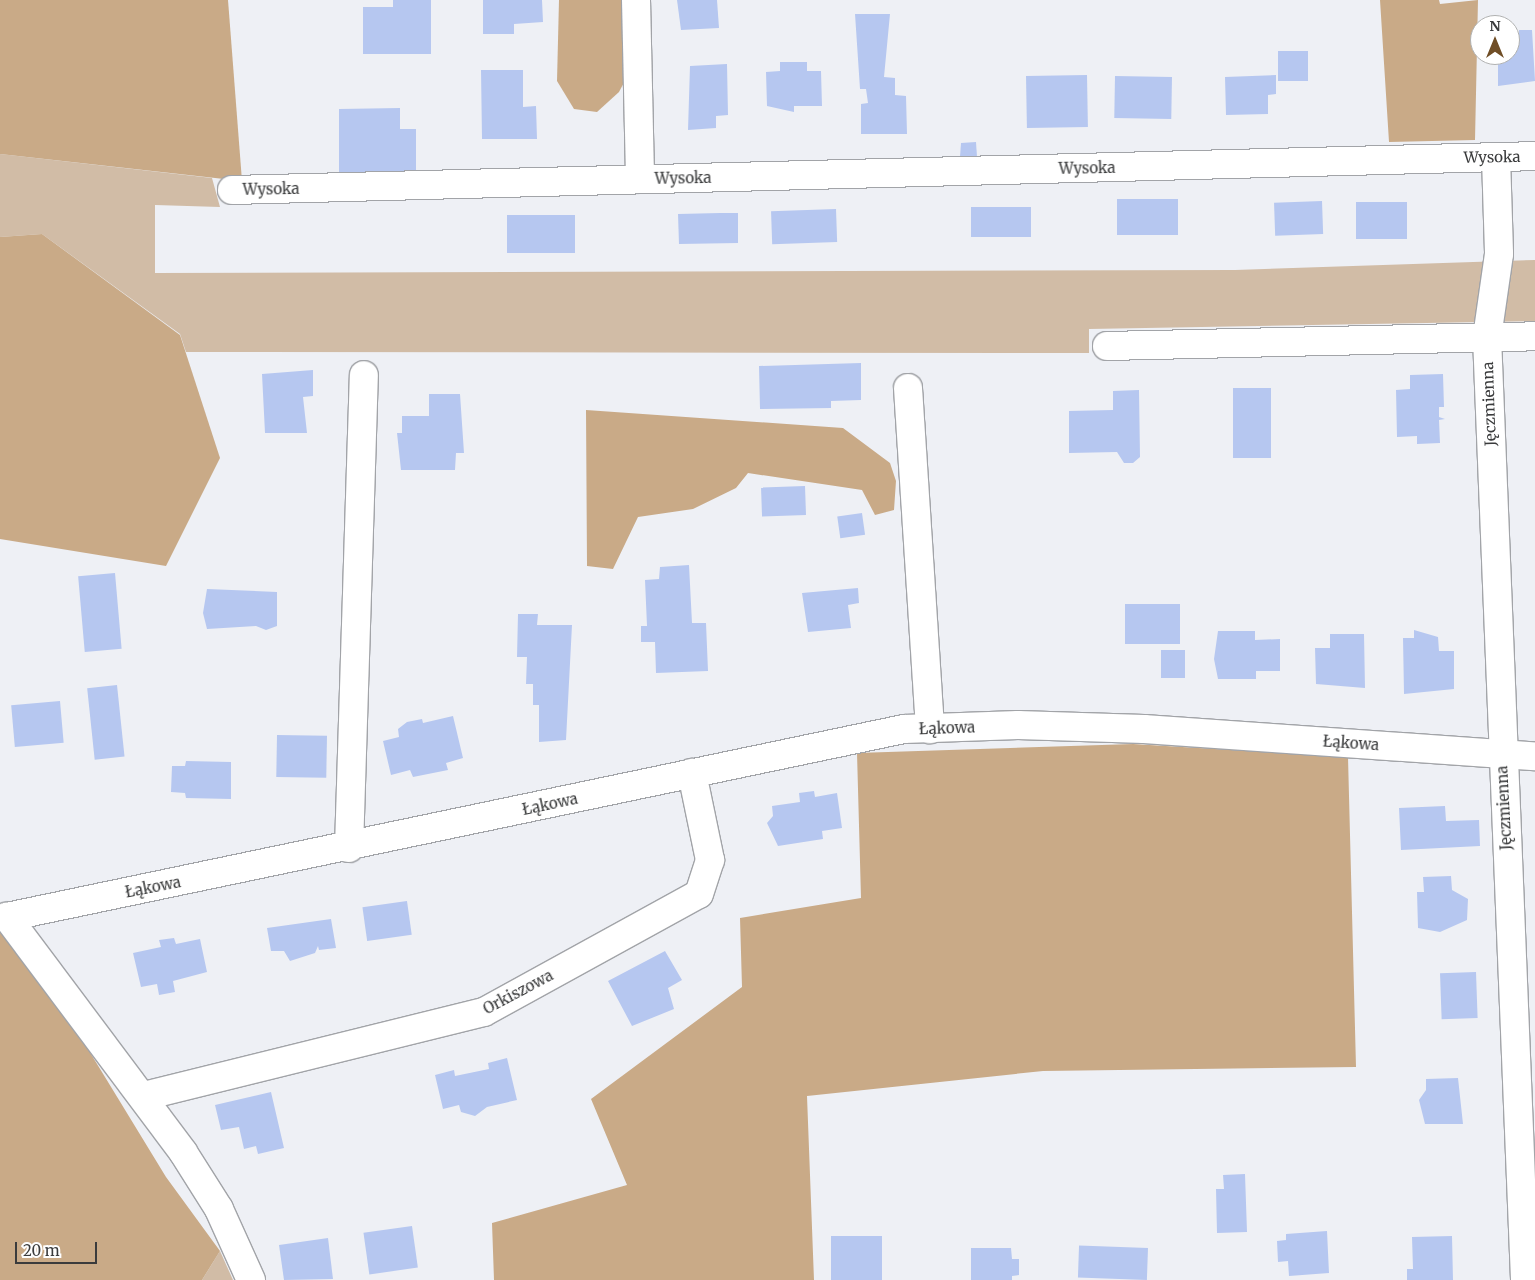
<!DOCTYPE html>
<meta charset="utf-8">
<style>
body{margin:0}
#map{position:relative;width:1535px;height:1280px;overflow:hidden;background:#eef0f5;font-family:Merriweather,serif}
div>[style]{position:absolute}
.green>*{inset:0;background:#d1bca6}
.forest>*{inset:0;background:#c9aa87}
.building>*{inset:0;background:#b6c7f0;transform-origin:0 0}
.roads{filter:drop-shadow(1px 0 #a2a4a8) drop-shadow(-1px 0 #a2a4a8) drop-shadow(0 1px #a2a4a8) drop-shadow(0 -1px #a2a4a8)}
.minor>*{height:28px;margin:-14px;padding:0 14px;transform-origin:14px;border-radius:14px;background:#fff}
span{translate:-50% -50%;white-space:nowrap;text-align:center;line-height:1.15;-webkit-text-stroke:5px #fff;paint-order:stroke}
.street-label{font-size:15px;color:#3a3b3c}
.north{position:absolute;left:1470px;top:15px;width:50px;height:50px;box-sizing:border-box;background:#fff;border:1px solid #b0b1b1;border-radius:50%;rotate:0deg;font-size:14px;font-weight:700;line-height:20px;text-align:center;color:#3a3b3c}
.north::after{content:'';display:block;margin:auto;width:18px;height:22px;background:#704e26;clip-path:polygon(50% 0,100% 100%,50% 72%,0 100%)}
.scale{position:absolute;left:15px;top:1242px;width:82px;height:22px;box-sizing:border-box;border:2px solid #3a3b3c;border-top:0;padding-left:6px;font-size:15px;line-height:18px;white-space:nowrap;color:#3a3b3c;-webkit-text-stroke:4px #fff;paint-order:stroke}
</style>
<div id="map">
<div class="green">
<i style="clip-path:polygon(0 154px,212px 178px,220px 207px,155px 205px,155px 273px,1235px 270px,1535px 260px,1535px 321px,1089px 329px,1089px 353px,186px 352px,180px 334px,42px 234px,0 237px)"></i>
<i style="clip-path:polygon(220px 1251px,233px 1280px,202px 1280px)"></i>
</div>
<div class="forest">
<i style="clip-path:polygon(0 0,228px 0,242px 181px,0 154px)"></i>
<i style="clip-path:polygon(559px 0,624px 0,628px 75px,619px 92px,597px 112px,574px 109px,557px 81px)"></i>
<i style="clip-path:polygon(1380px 0,1439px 0,1440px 4px,1478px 0,1475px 140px,1389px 142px)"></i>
<i style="clip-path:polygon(42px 234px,180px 335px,220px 458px,166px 566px,0 539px,0 237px)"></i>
<i style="clip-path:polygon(586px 410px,843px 428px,890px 463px,896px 481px,894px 510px,875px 515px,862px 490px,748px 473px,736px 488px,693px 509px,638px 517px,613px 569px,587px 566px)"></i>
<i style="clip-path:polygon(1133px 744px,1348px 757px,1356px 1067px,1043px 1071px,807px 1096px,814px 1280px,494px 1280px,492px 1223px,627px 1185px,591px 1099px,742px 987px,740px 918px,861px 898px,857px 753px)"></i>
<i style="clip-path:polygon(0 905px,166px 1177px,220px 1251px,202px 1280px,0 1280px)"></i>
</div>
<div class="building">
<i style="clip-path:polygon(393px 0,431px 0,431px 54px,363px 54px,363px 7px,393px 7px)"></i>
<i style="clip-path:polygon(483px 0,542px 0,543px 22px,514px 24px,514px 34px,483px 34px)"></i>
<i style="clip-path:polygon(677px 0,717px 0,719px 28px,681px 30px)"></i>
<i style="clip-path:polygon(855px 14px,890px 14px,884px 77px,895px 78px,895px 95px,906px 96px,907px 134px,861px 134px,861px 104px,868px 103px,866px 89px,860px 89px)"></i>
<i style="clip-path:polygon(1519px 30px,1532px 30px,1535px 81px,1498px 86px,1498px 55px,1510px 55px,1510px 46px,1519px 46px)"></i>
<i style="left:1278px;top:51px;width:30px;height:30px"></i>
<i style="clip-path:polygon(780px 62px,807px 62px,807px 71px,821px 71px,822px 106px,794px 106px,794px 112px,767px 106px,766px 72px,780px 71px)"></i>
<i style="clip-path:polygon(727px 64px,728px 115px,716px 116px,716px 128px,688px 130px,690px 66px)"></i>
<i style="clip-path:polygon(481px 70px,523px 70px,523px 107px,536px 106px,537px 139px,482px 139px)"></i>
<i style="left:1087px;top:75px;width:52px;height:61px;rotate:89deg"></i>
<i style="clip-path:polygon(1276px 75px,1276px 94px,1268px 95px,1268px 114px,1226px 115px,1225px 77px)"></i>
<i style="left:1115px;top:76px;width:57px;height:42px;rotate:1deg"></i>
<i style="clip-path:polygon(400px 108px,400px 129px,416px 129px,416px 173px,339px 173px,339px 109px)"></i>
<i style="clip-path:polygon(976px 142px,977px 157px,960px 157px,961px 143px)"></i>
<i style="left:1178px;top:199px;width:36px;height:61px;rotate:90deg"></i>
<i style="left:1322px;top:201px;width:33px;height:48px;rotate:88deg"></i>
<i style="left:1356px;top:202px;width:51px;height:37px"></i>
<i style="left:971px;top:207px;width:60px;height:30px"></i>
<i style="left:836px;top:209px;width:33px;height:65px;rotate:88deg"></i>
<i style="clip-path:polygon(720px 213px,738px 213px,738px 243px,679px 244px,678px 214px)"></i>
<i style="left:507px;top:215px;width:68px;height:38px"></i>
<i style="clip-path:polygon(861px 363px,861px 400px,831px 401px,831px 408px,760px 409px,759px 366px)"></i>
<i style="clip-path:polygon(313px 370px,313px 396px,303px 397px,307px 433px,265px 433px,262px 374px)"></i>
<i style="clip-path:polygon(1443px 374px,1444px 407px,1439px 407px,1439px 417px,1445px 419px,1439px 420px,1440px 443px,1417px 444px,1417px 436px,1397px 437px,1396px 390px,1410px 389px,1410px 375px)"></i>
<i style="left:1233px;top:388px;width:38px;height:70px"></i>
<i style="clip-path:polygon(1139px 390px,1140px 457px,1133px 463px,1124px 463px,1117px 452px,1069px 453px,1069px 411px,1113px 410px,1113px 391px)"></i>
<i style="clip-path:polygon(429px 394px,460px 394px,464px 453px,456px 453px,455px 470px,401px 470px,397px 433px,402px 433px,402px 416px,429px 416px)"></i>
<i style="left:805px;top:486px;width:29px;height:44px;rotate:88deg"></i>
<i style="left:862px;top:513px;width:22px;height:25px;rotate:82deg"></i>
<i style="clip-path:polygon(689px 565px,692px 623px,706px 623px,708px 671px,656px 673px,655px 642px,641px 642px,641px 626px,647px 626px,645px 580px,659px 579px,660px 567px)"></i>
<i style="left:115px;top:573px;width:76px;height:37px;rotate:85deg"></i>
<i style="clip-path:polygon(858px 588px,859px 603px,848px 605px,851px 628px,808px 632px,802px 593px)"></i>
<i style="clip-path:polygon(207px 589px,277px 592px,277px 626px,266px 630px,256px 626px,207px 629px,203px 613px)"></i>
<i style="left:1180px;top:604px;width:40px;height:55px;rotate:90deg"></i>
<i style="clip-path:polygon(518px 614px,538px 614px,537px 625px,572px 625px,566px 740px,539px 742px,539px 705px,533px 705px,533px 684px,526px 684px,527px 657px,517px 657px)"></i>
<i style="clip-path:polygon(1414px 630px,1438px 637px,1439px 651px,1454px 651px,1454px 689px,1404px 694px,1403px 638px,1414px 638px)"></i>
<i style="clip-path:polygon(1218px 631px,1255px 631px,1255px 640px,1280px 639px,1280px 671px,1256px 671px,1256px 679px,1218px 679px,1214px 659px)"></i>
<i style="clip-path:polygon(1330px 634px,1364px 634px,1365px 688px,1316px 684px,1315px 648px,1330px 648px)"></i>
<i style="left:1161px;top:650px;width:24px;height:28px"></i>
<i style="left:117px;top:685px;width:72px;height:30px;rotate:84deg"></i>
<i style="left:60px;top:701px;width:42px;height:49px;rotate:85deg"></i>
<i style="clip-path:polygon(453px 716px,463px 758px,446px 763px,448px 770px,413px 777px,410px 770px,391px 775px,383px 741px,399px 737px,398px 729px,407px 722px,422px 719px,423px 723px)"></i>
<i style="left:277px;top:735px;width:50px;height:42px;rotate:1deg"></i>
<i style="clip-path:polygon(186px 761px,231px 762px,231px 799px,186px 798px,185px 793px,171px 792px,172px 766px,185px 766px)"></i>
<i style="clip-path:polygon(814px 791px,815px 797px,837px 793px,842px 828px,822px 831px,823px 839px,778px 846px,767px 823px,773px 816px,772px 806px,800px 802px,799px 793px)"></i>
<i style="clip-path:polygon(1445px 806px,1446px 821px,1479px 820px,1480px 846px,1401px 850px,1399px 808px)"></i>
<i style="clip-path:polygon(1451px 876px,1452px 890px,1468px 899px,1467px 920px,1440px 932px,1418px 928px,1417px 892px,1424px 892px,1423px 877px)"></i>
<i style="left:407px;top:901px;width:34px;height:45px;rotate:82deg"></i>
<i style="clip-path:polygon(331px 919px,336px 948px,319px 950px,318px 946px,315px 953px,290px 961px,284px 951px,271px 951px,267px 928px)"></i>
<i style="clip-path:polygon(174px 938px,176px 944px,200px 939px,207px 972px,173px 981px,175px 992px,159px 995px,157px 984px,141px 987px,133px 953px,161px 947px,159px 940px)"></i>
<i style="clip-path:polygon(665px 951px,682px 980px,668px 988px,674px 1009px,632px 1026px,608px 981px)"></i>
<i style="left:1476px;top:972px;width:46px;height:36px;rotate:88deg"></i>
<i style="clip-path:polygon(507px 1058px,517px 1100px,487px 1107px,475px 1116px,461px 1112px,459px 1105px,443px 1109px,435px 1075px,454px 1070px,455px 1076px,489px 1069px,488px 1063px)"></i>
<i style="clip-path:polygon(1458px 1078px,1463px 1124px,1425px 1124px,1419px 1100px,1426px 1090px,1426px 1079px)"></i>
<i style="clip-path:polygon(271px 1092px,284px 1148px,258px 1154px,256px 1146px,244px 1149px,239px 1127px,221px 1130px,215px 1105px)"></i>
<i style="clip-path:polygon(1245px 1174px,1247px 1232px,1217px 1233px,1216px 1189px,1224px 1189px,1223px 1175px)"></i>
<i style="left:412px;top:1226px;width:42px;height:49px;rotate:82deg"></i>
<i style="clip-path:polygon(1327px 1231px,1329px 1273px,1289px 1276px,1288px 1261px,1278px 1262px,1277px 1241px,1286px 1240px,1286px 1234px)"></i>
<i style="left:831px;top:1236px;width:51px;height:44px"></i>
<i style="clip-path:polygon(1452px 1236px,1453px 1280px,1407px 1280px,1407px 1269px,1413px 1269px,1412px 1237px)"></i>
<i style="clip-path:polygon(328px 1238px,333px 1279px,284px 1280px,279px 1245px)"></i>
<i style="clip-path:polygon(971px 1248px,1011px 1248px,1012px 1259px,1019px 1259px,1019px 1275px,1012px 1276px,1012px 1280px,971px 1280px)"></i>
<i style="left:1148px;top:1248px;width:32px;height:69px;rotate:92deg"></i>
</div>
<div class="roads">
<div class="minor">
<i style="left:636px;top:0;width:179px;rotate:88.7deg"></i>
<i style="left:1496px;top:157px;width:97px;rotate:88.2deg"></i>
<i style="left:1499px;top:254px;width:84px;rotate:98.2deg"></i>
<i style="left:1487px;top:337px;width:944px;rotate:87.69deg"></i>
<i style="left:232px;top:190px;width:1303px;rotate:-1.49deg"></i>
<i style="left:1107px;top:346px;width:428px;rotate:-1.3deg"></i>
<i style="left:908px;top:388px;width:342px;rotate:86.3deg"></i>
<i style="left:349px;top:848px;width:473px;rotate:-88.2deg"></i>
<i style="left:144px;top:1096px;width:350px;rotate:-13.9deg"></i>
<i style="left:484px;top:1012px;width:245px;rotate:-28.8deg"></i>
<i style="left:699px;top:894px;width:36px;rotate:-72deg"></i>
<i style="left:710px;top:860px;width:89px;rotate:-101.7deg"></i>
<i style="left:251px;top:1280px;width:78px;rotate:-114.3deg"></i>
<i style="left:219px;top:1209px;width:67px;rotate:-122.3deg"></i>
<i style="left:183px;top:1152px;width:294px;rotate:-126.8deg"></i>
<i style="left:7px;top:917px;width:916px;rotate:-11.84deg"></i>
<i style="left:904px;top:729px;width:114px;rotate:-2deg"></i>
<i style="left:1018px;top:725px;width:126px;rotate:1.8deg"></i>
<i style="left:1144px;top:729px;width:392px;rotate:4deg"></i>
</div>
</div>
<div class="street-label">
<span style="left:1492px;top:157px;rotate:-1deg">Wysoka</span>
<span style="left:1087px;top:168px;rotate:-1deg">Wysoka</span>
<span style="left:683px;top:178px;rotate:-1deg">Wysoka</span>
<span style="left:271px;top:189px;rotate:-1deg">Wysoka</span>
<span style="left:1489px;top:404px;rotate:-92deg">Jęczmienna</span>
<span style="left:947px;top:728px;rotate:-2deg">Łąkowa</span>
<span style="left:1351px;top:743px;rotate:4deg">Łąkowa</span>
<span style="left:550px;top:804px;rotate:-12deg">Łąkowa</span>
<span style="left:1504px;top:808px;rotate:-93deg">Jęczmienna</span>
<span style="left:153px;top:887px;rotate:-11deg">Łąkowa</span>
<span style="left:518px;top:992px;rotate:-28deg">Orkiszowa</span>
</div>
<div class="north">N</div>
<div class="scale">20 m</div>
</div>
